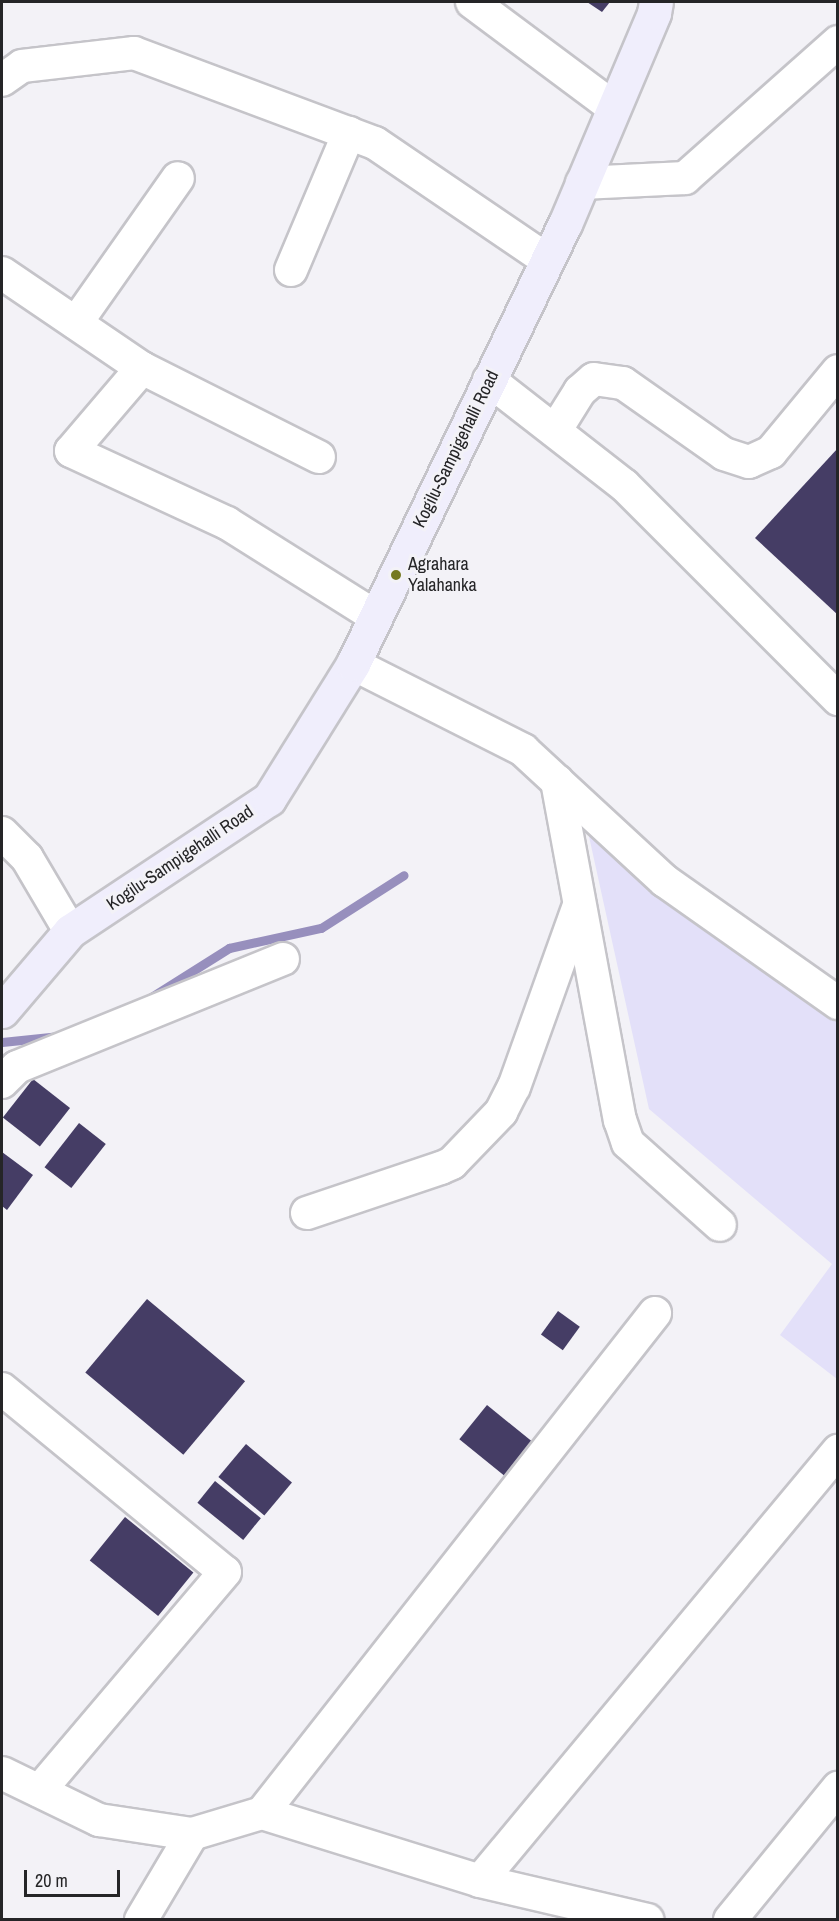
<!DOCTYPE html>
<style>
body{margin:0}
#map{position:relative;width:839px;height:1921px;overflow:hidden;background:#f3f2f7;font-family:"Archivo Narrow",sans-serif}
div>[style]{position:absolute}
.green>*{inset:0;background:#e3e0f9}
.stream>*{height:9px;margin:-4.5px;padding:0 4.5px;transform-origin:4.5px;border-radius:4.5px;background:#978fbd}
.building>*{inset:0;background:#453d65;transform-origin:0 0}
.roads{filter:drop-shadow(2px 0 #c5c4c9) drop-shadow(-2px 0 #c5c4c9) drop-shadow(0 2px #c5c4c9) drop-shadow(0 -2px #c5c4c9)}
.street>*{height:32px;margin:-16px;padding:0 16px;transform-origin:16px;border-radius:16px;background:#fff}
.secondary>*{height:33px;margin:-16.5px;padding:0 16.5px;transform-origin:16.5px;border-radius:16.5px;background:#f0eefc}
.dots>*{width:16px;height:16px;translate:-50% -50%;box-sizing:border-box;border:3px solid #f3f2f7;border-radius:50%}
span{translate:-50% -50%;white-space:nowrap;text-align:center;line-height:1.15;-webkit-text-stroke:6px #f3f2f7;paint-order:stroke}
.street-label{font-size:18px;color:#252527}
.poi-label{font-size:18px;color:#252527}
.left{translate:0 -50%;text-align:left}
.frame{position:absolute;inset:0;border:3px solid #252527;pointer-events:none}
.scale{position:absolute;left:24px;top:1870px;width:96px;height:27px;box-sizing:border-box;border:3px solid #252527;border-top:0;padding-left:8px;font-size:18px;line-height:21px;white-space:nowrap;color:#252527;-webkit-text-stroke:4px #f3f2f7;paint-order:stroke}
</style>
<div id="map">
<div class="green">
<i style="clip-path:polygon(588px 832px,707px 927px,837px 1020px,837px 1379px,780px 1335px,832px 1264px,649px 1109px)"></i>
</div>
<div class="stream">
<i style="left:148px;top:999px;width:96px;rotate:-32.2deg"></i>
<i style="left:229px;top:948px;width:94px;rotate:-12.3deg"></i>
<i style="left:321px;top:928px;width:98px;rotate:-32.6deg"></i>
<i style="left:2px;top:1042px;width:58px;rotate:-5.9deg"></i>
</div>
<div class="building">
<i style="clip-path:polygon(587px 2px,610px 2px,602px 12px)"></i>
<i style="clip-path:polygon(838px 448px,838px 615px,755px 538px)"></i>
<i style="left:33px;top:1079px;width:47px;height:49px;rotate:38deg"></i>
<i style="left:79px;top:1123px;width:34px;height:56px;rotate:38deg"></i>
<i style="clip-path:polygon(2px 1152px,33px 1175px,7px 1210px,2px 1206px)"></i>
<i style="left:147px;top:1299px;width:128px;height:96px;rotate:40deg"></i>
<i style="left:558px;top:1311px;width:27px;height:29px;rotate:36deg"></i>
<i style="left:487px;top:1405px;width:60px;height:44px;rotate:39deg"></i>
<i style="left:246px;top:1444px;width:60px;height:43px;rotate:40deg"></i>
<i style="left:215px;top:1481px;width:59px;height:28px;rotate:39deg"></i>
<i style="left:125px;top:1517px;width:88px;height:56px;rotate:39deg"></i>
</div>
<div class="roads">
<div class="street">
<i style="left:472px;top:2px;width:177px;rotate:36.7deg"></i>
<i style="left:2px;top:80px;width:24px;rotate:-35deg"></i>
<i style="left:22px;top:66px;width:113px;rotate:-6.6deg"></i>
<i style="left:134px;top:53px;width:257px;rotate:20.5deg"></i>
<i style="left:375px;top:143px;width:208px;rotate:34.2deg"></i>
<i style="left:582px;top:183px;width:103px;rotate:-2.8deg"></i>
<i style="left:685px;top:178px;width:205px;rotate:-41.6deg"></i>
<i style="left:291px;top:270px;width:149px;rotate:-67.1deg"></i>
<i style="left:2px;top:273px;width:169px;rotate:34.2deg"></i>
<i style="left:142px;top:368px;width:109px;rotate:130.5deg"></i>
<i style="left:71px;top:451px;width:172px;rotate:24.8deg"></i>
<i style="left:227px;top:523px;width:176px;rotate:32.2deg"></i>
<i style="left:76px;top:323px;width:177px;rotate:-54.9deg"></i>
<i style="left:142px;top:368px;width:198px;rotate:26.7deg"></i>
<i style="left:489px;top:380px;width:171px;rotate:37.9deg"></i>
<i style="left:624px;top:485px;width:303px;rotate:45deg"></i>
<i style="left:555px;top:431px;width:47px;rotate:-58deg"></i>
<i style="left:580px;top:391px;width:18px;rotate:-41deg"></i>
<i style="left:594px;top:379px;width:29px;rotate:8deg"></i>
<i style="left:623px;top:383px;width:123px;rotate:35.1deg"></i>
<i style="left:724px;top:454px;width:26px;rotate:18deg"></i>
<i style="left:749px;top:462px;width:24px;rotate:-24deg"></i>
<i style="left:771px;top:452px;width:105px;rotate:-50.4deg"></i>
<i style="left:353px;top:664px;width:191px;rotate:26.8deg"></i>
<i style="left:523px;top:750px;width:193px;rotate:42.7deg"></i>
<i style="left:665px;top:881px;width:212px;rotate:35.2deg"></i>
<i style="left:557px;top:781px;width:345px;rotate:79.5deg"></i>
<i style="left:620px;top:1120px;width:24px;rotate:71deg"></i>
<i style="left:628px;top:1143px;width:123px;rotate:41.7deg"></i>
<i style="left:2px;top:833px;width:35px;rotate:45deg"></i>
<i style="left:27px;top:858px;width:85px;rotate:59.5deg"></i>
<i style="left:2px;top:1082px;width:21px;rotate:-45deg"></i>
<i style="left:17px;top:1067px;width:287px;rotate:-22.1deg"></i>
<i style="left:307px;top:1213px;width:141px;rotate:-18.6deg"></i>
<i style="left:441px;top:1168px;width:12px;rotate:-24deg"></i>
<i style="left:452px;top:1163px;width:71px;rotate:-46.1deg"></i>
<i style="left:501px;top:1112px;width:28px;rotate:-63deg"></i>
<i style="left:514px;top:1087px;width:193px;rotate:-70.3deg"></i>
<i style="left:2px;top:1389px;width:288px;rotate:39.4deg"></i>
<i style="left:225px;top:1572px;width:287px;rotate:130.3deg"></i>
<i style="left:2px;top:1773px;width:108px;rotate:25.9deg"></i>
<i style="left:99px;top:1820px;width:94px;rotate:8.6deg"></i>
<i style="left:192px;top:1834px;width:73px;rotate:-16.7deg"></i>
<i style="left:262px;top:1813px;width:228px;rotate:17.3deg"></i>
<i style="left:480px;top:1881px;width:172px;rotate:13.1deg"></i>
<i style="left:262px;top:1813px;width:636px;rotate:-51.83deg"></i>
<i style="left:480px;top:1881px;width:560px;rotate:-50.22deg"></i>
<i style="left:141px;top:1920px;width:100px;rotate:-59.3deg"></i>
<i style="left:730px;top:1920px;width:171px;rotate:-50.7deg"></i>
</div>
<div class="secondary">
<i style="left:2px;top:1011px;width:105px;rotate:-49.6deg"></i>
<i style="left:70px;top:931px;width:239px;rotate:-33.6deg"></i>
<i style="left:269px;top:799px;width:159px;rotate:-58.1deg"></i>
<i style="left:353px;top:664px;width:488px;rotate:-64.3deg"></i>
<i style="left:565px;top:224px;width:229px;rotate:-67.1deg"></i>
<i style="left:654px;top:13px;width:11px;rotate:-80deg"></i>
</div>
</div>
<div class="dots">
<i style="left:396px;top:575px;background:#757922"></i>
</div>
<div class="street-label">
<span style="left:456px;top:449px;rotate:-64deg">Kogilu-Sampigehalli Road</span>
<span style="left:180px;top:858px;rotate:-34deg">Kogilu-Sampigehalli Road</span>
</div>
<div class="poi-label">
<span class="left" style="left:408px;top:575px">Agrahara<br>Yalahanka</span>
</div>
<div class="frame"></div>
<div class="scale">20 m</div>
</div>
